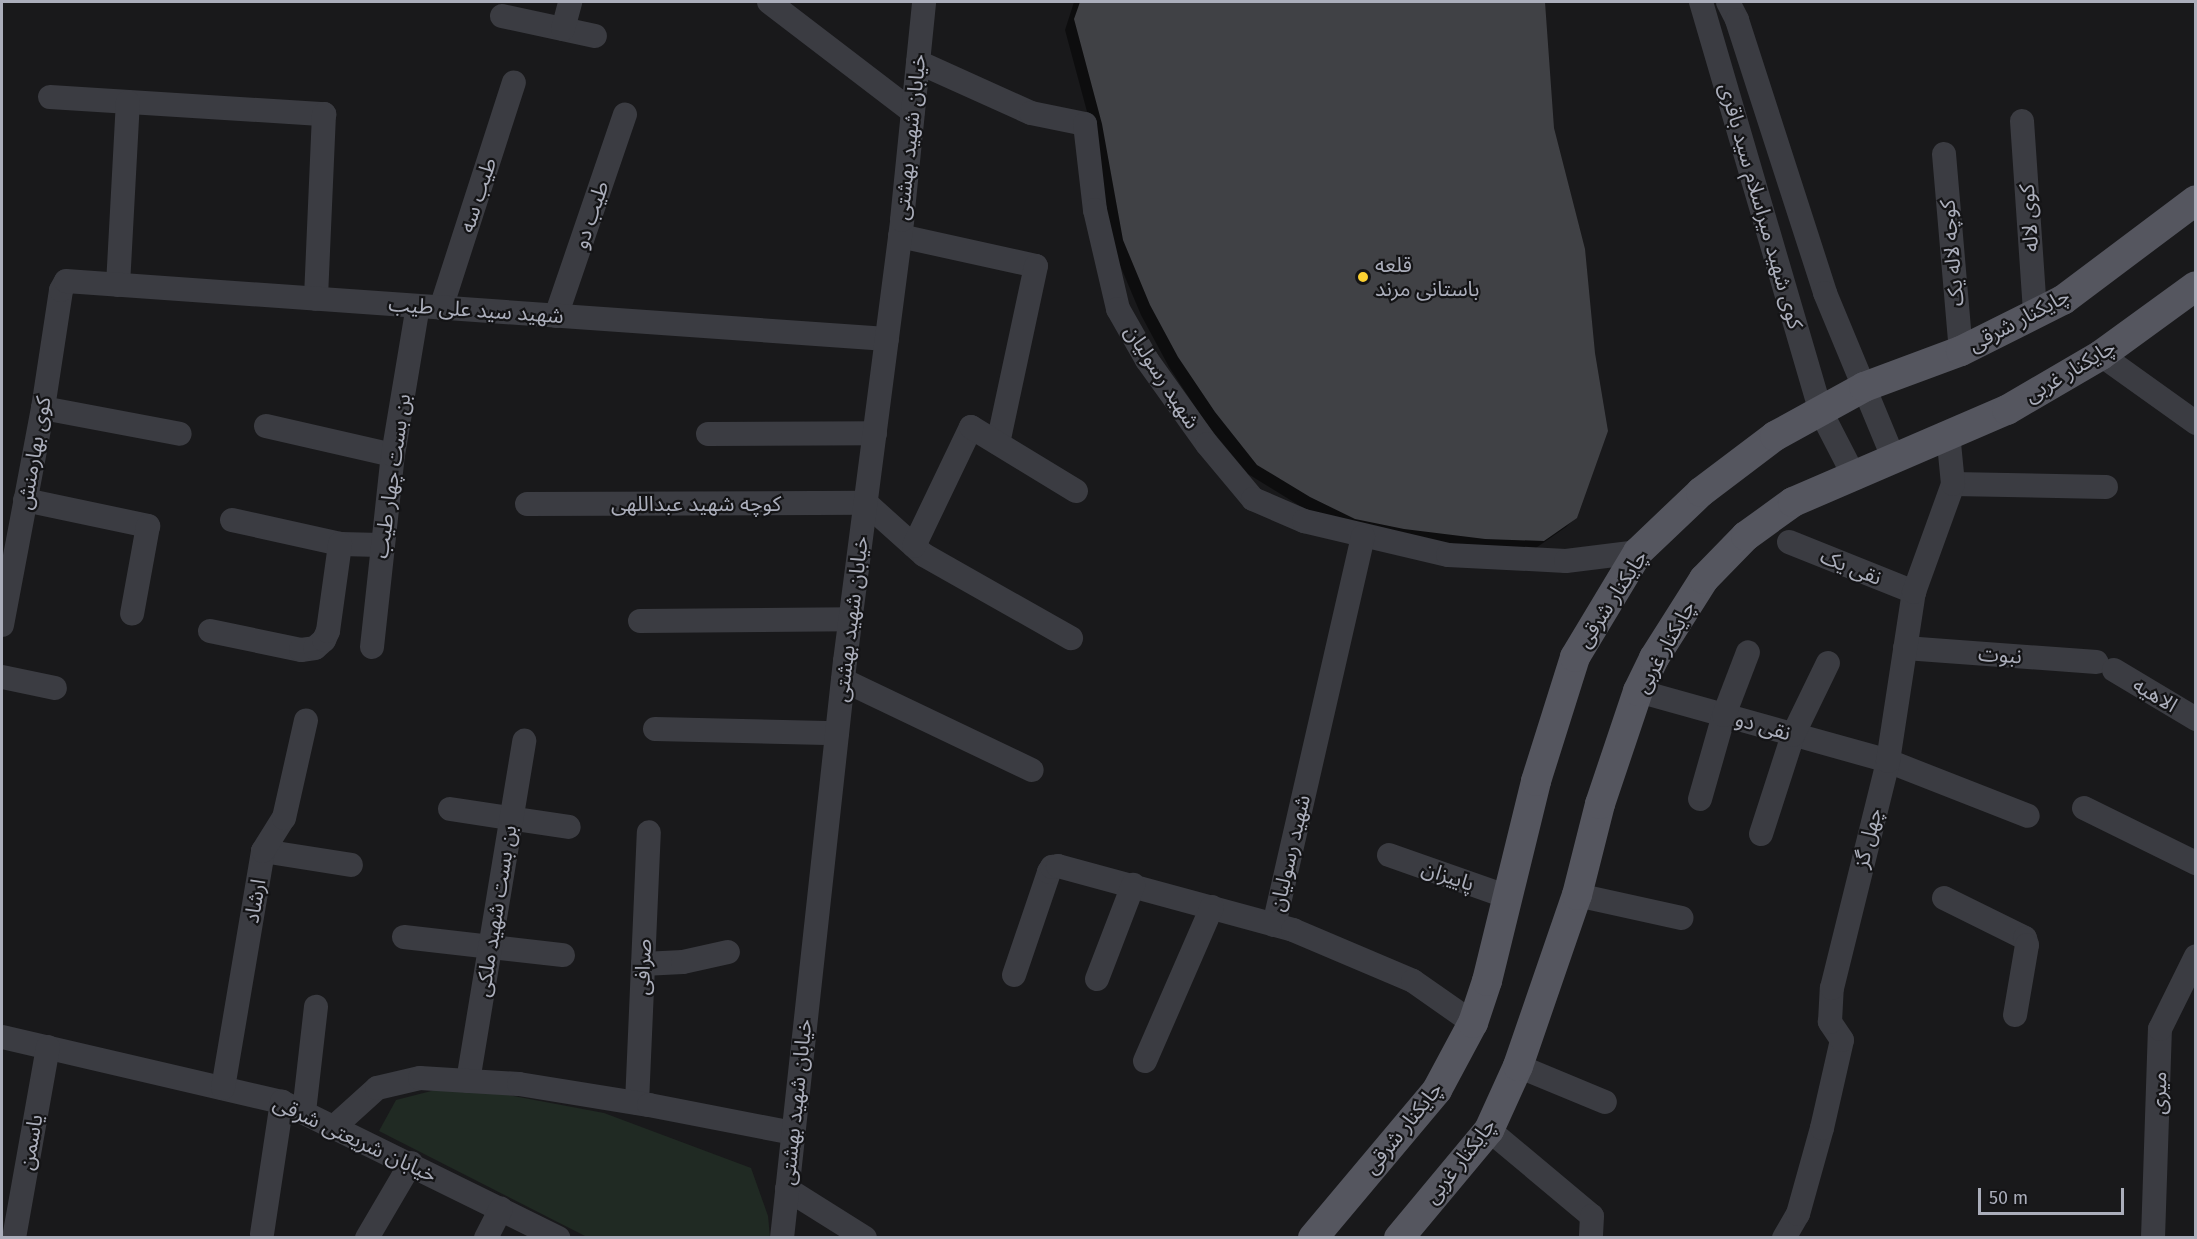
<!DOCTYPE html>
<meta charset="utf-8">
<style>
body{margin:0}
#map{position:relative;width:2197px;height:1239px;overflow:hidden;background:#19191b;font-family:"Fira Sans","Noto Sans Arabic",sans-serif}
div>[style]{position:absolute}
.green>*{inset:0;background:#202a23}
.shadow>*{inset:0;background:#0007}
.building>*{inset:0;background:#404145}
.minor>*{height:24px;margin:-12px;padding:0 12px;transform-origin:12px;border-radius:12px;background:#3b3c42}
.major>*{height:30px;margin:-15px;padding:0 15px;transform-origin:15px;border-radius:15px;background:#55565f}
.dots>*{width:16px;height:16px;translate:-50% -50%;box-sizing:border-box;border:3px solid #141416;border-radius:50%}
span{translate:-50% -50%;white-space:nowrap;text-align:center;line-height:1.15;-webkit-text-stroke:4.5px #141416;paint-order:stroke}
.street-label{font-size:21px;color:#abaebb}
.poi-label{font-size:21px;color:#abaebb}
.left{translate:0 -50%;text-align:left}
.frame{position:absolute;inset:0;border:3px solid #abaebb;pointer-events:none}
.scale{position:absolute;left:1978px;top:1188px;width:146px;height:27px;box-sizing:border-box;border:3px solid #abaebb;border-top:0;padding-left:8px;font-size:18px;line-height:21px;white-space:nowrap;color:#abaebb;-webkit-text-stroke:4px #141416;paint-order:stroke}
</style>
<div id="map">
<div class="green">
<i style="clip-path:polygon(455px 1085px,604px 1113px,751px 1168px,768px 1216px,770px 1237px,587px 1237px,379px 1131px,396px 1100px)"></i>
</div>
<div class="shadow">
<i style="clip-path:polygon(1074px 2px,1544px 2px,1576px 517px,1566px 527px,1533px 550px,1474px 548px,1345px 528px,1300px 506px,1248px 474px,1205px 422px,1169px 367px,1141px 315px,1114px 251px,1093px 134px,1065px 30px)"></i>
</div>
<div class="building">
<i style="clip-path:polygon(1080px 2px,1545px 2px,1554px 128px,1585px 249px,1595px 353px,1608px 431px,1577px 518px,1544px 541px,1485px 539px,1404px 529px,1355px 519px,1310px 497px,1257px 465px,1215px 412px,1178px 357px,1150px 305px,1123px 240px,1102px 124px,1074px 19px)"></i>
</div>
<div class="minor">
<i style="left:769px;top:2px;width:181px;rotate:37.4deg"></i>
<i style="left:1701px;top:2px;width:427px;rotate:73.7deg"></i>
<i style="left:1821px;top:412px;width:72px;rotate:62.7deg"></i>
<i style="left:1728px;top:2px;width:20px;rotate:63deg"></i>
<i style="left:1737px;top:20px;width:287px;rotate:72.1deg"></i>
<i style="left:1825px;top:293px;width:178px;rotate:67.5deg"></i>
<i style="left:502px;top:16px;width:95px;rotate:12.1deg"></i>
<i style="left:563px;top:29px;width:28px;rotate:-75deg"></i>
<i style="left:918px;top:62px;width:124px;rotate:24.3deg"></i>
<i style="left:1031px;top:113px;width:55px;rotate:11.5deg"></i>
<i style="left:1085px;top:124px;width:87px;rotate:83.4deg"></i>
<i style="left:1095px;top:210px;width:102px;rotate:76.9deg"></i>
<i style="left:1118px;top:309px;width:59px;rotate:60.4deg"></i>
<i style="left:1147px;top:360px;width:103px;rotate:54.5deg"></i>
<i style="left:1207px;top:444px;width:72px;rotate:50.1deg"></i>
<i style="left:1253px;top:499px;width:56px;rotate:23.3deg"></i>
<i style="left:1304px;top:521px;width:148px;rotate:13.3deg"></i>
<i style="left:1448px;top:555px;width:118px;rotate:2.9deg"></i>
<i style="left:1566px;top:561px;width:73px;rotate:-7.1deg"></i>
<i style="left:50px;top:97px;width:275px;rotate:3.6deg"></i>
<i style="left:324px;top:114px;width:185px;rotate:92.5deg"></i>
<i style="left:2022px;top:121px;width:193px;rotate:86.1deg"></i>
<i style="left:1944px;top:154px;width:198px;rotate:85.1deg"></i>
<i style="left:900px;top:236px;width:139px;rotate:12.4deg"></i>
<i style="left:1036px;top:266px;width:181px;rotate:102.1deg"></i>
<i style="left:118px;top:285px;width:183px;rotate:-86.9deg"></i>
<i style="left:441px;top:308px;width:237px;rotate:-72.1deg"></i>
<i style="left:556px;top:316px;width:213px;rotate:-71.1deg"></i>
<i style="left:2101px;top:355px;width:117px;rotate:35.6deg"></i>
<i style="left:43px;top:408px;width:139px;rotate:10.7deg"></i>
<i style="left:266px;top:426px;width:130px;rotate:12.9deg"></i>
<i style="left:708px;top:434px;width:167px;rotate:-0.3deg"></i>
<i style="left:1953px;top:484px;width:153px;rotate:1.1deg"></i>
<i style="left:25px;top:500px;width:126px;rotate:11.9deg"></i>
<i style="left:148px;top:526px;width:89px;rotate:100.3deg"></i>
<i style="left:527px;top:504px;width:339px;rotate:-0.2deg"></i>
<i style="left:866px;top:503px;width:78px;rotate:41.9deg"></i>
<i style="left:924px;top:555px;width:169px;rotate:29.5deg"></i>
<i style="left:232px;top:520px;width:111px;rotate:12.5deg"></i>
<i style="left:340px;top:544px;width:41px;rotate:1.4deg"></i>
<i style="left:1789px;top:542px;width:135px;rotate:21.8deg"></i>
<i style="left:914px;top:546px;width:132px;rotate:-64.4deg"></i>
<i style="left:971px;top:427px;width:123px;rotate:31.4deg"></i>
<i style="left:640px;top:621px;width:210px;rotate:-0.5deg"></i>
<i style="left:2px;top:625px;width:221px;rotate:-79.3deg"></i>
<i style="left:43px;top:408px;width:119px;rotate:-81.3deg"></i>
<i style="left:61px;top:290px;width:10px;rotate:-61deg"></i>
<i style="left:66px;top:281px;width:823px;rotate:4.04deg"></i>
<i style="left:210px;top:631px;width:93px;rotate:11.8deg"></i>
<i style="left:301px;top:650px;width:14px;rotate:-8deg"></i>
<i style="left:315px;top:648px;width:12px;rotate:-42deg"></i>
<i style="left:324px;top:640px;width:10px;rotate:-66deg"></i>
<i style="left:328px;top:631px;width:88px;rotate:-82.1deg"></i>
<i style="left:372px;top:647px;width:193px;rotate:-83.8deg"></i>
<i style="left:393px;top:455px;width:151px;rotate:-80.5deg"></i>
<i style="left:1905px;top:648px;width:192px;rotate:4.2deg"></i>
<i style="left:2114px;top:670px;width:96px;rotate:30.9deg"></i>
<i style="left:2px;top:677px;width:54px;rotate:11.7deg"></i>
<i style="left:843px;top:680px;width:209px;rotate:25.5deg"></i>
<i style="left:1638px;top:691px;width:260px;rotate:15.6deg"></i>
<i style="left:1888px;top:761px;width:150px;rotate:21.4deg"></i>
<i style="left:655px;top:729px;width:182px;rotate:1.3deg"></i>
<i style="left:1700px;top:799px;width:87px;rotate:-74.1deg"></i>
<i style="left:1724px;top:715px;width:67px;rotate:-69.1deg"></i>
<i style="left:2084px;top:808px;width:125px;rotate:26.2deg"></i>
<i style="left:450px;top:809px;width:120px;rotate:8.6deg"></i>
<i style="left:1761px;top:834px;width:104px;rotate:-72.1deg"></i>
<i style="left:1793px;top:735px;width:80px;rotate:-64.1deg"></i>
<i style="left:263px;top:851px;width:89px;rotate:9deg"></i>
<i style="left:1389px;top:855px;width:126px;rotate:19.4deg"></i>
<i style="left:1577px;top:895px;width:107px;rotate:12.4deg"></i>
<i style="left:1944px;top:898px;width:90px;rotate:26.3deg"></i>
<i style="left:2025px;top:938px;width:7px;rotate:74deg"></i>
<i style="left:2027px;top:945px;width:71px;rotate:99.7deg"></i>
<i style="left:1274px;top:925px;width:399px;rotate:-77.1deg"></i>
<i style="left:404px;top:937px;width:160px;rotate:6.5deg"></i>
<i style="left:643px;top:964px;width:40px;rotate:-2.9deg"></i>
<i style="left:683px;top:962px;width:46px;rotate:-12.5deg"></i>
<i style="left:1014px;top:975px;width:109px;rotate:-71.2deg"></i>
<i style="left:1049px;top:872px;width:6px;rotate:-59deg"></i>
<i style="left:1052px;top:867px;width:6px;rotate:-9deg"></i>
<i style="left:1058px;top:866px;width:244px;rotate:15.2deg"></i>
<i style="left:1293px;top:930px;width:130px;rotate:23deg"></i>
<i style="left:1413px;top:981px;width:73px;rotate:35deg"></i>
<i style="left:1097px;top:979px;width:101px;rotate:-69deg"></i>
<i style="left:2px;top:1037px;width:287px;rotate:13.1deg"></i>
<i style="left:282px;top:1102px;width:308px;rotate:26.2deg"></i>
<i style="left:1145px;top:1061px;width:168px;rotate:-66.5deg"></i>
<i style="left:1518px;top:1066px;width:94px;rotate:22.5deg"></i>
<i style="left:468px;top:1081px;width:345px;rotate:-80.6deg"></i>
<i style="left:223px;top:1088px;width:240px;rotate:-80.4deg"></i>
<i style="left:263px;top:851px;width:39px;rotate:-58deg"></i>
<i style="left:284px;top:818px;width:100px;rotate:-77.3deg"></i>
<i style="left:637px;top:1103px;width:271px;rotate:-87.5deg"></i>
<i style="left:304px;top:1112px;width:106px;rotate:-83.5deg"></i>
<i style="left:334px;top:1127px;width:58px;rotate:-42.2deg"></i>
<i style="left:377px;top:1088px;width:44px;rotate:-13.1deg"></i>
<i style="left:420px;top:1078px;width:99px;rotate:3.5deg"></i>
<i style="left:519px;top:1084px;width:132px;rotate:9.2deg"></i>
<i style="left:649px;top:1105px;width:147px;rotate:11deg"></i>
<i style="left:1489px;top:1130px;width:134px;rotate:39.9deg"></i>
<i style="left:1592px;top:1216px;width:22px;rotate:93deg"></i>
<i style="left:787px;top:1189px;width:92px;rotate:32.1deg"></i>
<i style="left:262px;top:1234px;width:134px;rotate:-81.4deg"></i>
<i style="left:14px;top:1238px;width:194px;rotate:-79.9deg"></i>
<i style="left:367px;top:1238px;width:87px;rotate:-59.6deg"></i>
<i style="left:486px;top:1238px;width:33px;rotate:-63deg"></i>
<i style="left:782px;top:1238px;width:580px;rotate:-83.77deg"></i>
<i style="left:845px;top:661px;width:445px;rotate:-82.6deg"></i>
<i style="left:902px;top:220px;width:219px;rotate:-84.2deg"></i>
<i style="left:1784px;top:1238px;width:28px;rotate:-60deg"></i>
<i style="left:1798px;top:1214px;width:89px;rotate:-74.4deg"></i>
<i style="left:1822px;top:1128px;width:90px;rotate:-77.2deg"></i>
<i style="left:1842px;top:1040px;width:22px;rotate:-124deg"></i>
<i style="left:1830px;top:1022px;width:34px;rotate:-87deg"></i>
<i style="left:1832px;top:988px;width:234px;rotate:-76.1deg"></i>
<i style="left:1888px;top:761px;width:171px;rotate:-81.3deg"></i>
<i style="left:1914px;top:592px;width:115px;rotate:-70.1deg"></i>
<i style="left:1953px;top:484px;width:51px;rotate:-95.6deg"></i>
<i style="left:2153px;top:1238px;width:209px;rotate:-88.1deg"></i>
<i style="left:2160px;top:1029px;width:81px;rotate:-63.7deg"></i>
</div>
<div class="major">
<i style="left:1313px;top:1238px;width:193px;rotate:-50deg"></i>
<i style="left:1437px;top:1090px;width:76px;rotate:-61.8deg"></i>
<i style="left:1473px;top:1023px;width:44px;rotate:-71.6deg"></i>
<i style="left:1487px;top:981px;width:206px;rotate:-76.2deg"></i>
<i style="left:1536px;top:781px;width:130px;rotate:-72.5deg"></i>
<i style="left:1575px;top:657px;width:122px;rotate:-59deg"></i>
<i style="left:1638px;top:552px;width:87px;rotate:-43.6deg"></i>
<i style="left:1701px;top:492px;width:93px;rotate:-37.1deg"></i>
<i style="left:1775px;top:436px;width:102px;rotate:-28.8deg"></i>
<i style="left:1864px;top:387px;width:103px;rotate:-20.4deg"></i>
<i style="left:1961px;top:351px;width:114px;rotate:-26.6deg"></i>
<i style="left:2063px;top:300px;width:166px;rotate:-36.9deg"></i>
<i style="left:1399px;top:1238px;width:141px;rotate:-50.2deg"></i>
<i style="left:1489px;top:1130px;width:70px;rotate:-65.6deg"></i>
<i style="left:1518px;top:1066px;width:181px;rotate:-71deg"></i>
<i style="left:1577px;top:895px;width:94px;rotate:-75.8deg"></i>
<i style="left:1600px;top:804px;width:119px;rotate:-71.4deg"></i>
<i style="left:1638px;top:691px;width:37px;rotate:-64deg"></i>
<i style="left:1654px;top:658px;width:93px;rotate:-57.7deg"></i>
<i style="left:1704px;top:579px;width:60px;rotate:-45.7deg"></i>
<i style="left:1746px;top:536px;width:58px;rotate:-35.9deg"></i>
<i style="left:1793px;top:502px;width:233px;rotate:-23.3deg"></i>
<i style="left:2007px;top:410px;width:109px;rotate:-30.3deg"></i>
<i style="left:2101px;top:355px;width:117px;rotate:-36deg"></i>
</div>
<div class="dots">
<i style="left:1363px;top:277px;background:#fbd031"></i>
</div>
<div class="street-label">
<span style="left:910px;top:137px;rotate:-84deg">خیابان شهید بهشتی</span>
<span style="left:478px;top:195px;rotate:-72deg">طیب سه</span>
<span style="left:1761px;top:206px;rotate:74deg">کوی شهید میراسلام سید باقری</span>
<span style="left:591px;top:215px;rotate:-71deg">طیب دو</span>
<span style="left:2029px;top:218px;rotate:-94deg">کوی لاله</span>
<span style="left:1952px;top:253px;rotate:-95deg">کوچه لاله یک</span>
<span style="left:476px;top:310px;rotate:4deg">شهید سید علی طیب</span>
<span style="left:2019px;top:320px;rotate:-28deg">چایکنار شرقی</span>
<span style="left:2070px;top:371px;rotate:-31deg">چایکنار غربی</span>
<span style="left:1162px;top:377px;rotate:57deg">شهید رسولیان</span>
<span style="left:34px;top:453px;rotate:-80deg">کوی بهارمنش</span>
<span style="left:392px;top:476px;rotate:-82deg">بن بست چهار طیب</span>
<span style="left:696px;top:504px">کوچه شهید عبداللهی</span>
<span style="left:1851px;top:567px;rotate:22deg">نقی یک</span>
<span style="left:1612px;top:599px;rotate:-57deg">چایکنار شرقی</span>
<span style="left:851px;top:619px;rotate:-83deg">خیابان شهید بهشتی</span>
<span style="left:1665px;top:647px;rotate:-61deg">چایکنار غربی</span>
<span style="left:2000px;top:655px;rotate:4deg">نبوت</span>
<span style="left:2155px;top:695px;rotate:31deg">الاهیه</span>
<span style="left:1763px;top:726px;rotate:16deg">نقی دو</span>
<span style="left:1868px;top:838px;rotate:-76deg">چهل گز</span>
<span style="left:1290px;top:853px;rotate:-77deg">شهید رسولیان</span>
<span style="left:1448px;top:876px;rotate:19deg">پاییزان</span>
<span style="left:255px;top:901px;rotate:-80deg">ارشاد</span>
<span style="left:496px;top:911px;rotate:-81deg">بن بست شهید ملکی</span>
<span style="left:643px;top:967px;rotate:-88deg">صرافی</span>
<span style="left:2159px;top:1093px;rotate:-89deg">میری</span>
<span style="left:796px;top:1102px;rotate:-84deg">خیابان شهید بهشتی</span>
<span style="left:1403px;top:1128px;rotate:-51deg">چایکنار شرقی</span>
<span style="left:355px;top:1139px;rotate:25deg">خیابان شریعتی شرقی</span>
<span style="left:31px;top:1142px;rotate:-80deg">یاسمن</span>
<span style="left:1460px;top:1161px;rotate:-52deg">چایکنار غربی</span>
</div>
<div class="poi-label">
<span class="left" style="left:1375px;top:277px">قلعه<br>باستانی مرند</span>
</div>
<div class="frame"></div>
<div class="scale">50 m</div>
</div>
